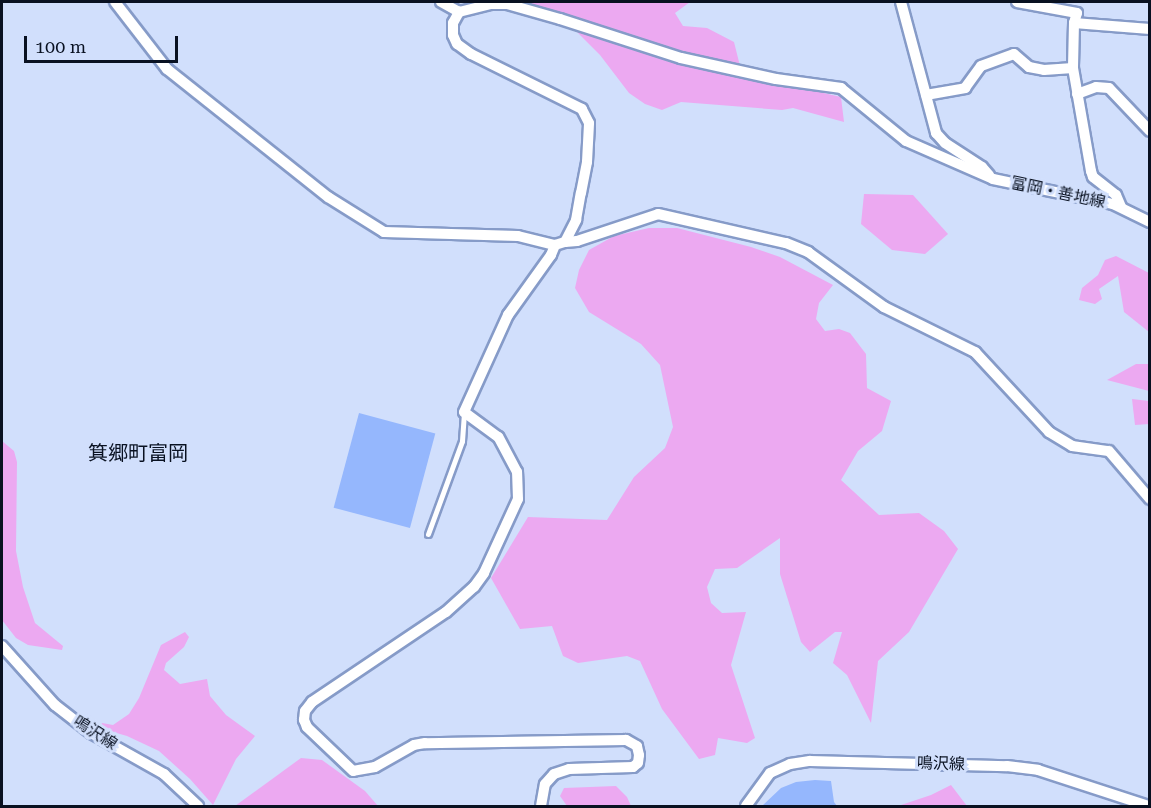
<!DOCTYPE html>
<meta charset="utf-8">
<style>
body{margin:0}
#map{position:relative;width:1151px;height:808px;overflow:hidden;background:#d1dffc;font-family:"Roboto Serif","Noto Sans JP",serif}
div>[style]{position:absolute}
.green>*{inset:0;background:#eca9f1}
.water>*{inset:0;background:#95b7fd;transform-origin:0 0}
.roads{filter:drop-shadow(2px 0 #869bc8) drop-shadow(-2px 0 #869bc8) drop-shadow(0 2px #869bc8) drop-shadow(0 -2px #869bc8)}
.service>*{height:5px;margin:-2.5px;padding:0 2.5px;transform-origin:2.5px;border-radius:2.5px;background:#fff}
.minor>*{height:10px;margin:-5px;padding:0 5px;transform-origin:5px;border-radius:5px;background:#fff}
span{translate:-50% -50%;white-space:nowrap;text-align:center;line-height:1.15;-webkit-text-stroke:6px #d1dffc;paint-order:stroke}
.street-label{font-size:16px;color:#091121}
.quarter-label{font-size:20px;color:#091121}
.frame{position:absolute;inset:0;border:3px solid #091121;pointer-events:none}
.scale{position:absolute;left:24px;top:36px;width:154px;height:27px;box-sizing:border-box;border:3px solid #091121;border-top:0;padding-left:8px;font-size:18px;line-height:21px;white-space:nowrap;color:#091121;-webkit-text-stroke:4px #d1dffc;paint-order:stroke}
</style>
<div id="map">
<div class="green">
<i style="clip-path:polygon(511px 2px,690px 2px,675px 13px,683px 26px,707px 28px,734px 42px,742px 74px,841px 97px,844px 122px,793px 108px,782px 110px,681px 102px,662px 110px,645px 104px,629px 93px,600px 55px,573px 28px)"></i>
<i style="clip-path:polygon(864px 194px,913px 195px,948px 234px,925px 254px,892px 250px,861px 224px)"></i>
<i style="clip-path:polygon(649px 228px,677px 228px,751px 247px,780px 257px,833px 285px,819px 303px,816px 319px,825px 331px,839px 329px,850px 333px,866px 354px,867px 388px,891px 401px,882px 431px,858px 451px,841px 480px,879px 515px,919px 513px,944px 531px,958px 549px,909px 632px,878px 661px,871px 723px,847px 675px,833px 663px,842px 632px,835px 632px,810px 652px,801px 642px,780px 574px,780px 538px,737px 568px,715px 569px,707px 587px,711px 603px,722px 613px,746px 612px,731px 665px,755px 738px,747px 743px,718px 738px,715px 755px,699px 759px,662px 709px,640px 661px,627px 656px,578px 663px,563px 656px,552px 626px,520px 629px,491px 578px,528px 517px,607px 520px,634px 477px,665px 448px,673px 427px,660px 365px,641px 344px,589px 312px,575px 288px,579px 270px,589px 250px,614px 236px)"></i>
<i style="clip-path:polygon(1116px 256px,1149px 273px,1149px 332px,1124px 312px,1118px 276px,1099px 289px,1102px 299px,1095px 304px,1079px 300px,1082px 288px,1098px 275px,1105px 260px)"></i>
<i style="clip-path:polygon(1136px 364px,1149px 364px,1149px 391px,1107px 380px)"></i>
<i style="clip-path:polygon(1132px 399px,1149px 401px,1149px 424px,1135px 425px)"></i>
<i style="clip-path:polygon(2px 441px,14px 451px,17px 462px,16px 551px,23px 587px,35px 623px,63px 646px,62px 650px,28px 645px,16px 638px,2px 620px)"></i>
<i style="clip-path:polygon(185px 632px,189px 637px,184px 647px,166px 663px,164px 670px,180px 684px,207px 679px,210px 696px,226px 715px,255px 736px,236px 759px,213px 805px,190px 779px,159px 751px,127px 736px,99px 728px,102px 723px,113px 725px,129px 714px,139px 698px,161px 645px)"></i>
<i style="clip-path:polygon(301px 758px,322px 760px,365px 791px,378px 806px,235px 806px)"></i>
<i style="clip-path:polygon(951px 785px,967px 806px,898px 806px,931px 795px)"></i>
<i style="clip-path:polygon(616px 786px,627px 797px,631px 806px,567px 806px,560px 796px,564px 788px)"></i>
</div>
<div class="water">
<i style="left:359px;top:413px;width:79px;height:98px;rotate:15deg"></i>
<i style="clip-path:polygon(815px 780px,831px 781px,834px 802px,837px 806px,762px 806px,781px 788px,796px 782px)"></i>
</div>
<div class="roads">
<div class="service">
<i style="left:428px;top:534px;width:99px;rotate:-69.9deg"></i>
<i style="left:462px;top:441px;width:29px;rotate:-86deg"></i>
</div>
<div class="minor">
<i style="left:115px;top:2px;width:85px;rotate:52.2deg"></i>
<i style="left:167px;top:69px;width:206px;rotate:38.5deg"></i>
<i style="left:328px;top:197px;width:66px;rotate:32deg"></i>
<i style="left:384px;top:232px;width:134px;rotate:1.7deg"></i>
<i style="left:518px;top:236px;width:38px;rotate:14deg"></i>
<i style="left:555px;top:245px;width:10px;rotate:-17deg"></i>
<i style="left:565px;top:242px;width:25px;rotate:-63deg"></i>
<i style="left:576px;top:220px;width:27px;rotate:-80deg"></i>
<i style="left:581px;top:193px;width:32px;rotate:-79deg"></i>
<i style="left:587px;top:162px;width:39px;rotate:-87deg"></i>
<i style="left:589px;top:123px;width:16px;rotate:-117deg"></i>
<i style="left:582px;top:109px;width:124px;rotate:-153.6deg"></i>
<i style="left:471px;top:54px;width:17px;rotate:-144deg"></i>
<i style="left:457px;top:44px;width:10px;rotate:-114deg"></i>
<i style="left:453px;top:35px;width:12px;rotate:-90deg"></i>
<i style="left:453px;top:23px;width:13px;rotate:-61deg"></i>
<i style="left:459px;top:12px;width:33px;rotate:-14deg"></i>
<i style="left:491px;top:4px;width:16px"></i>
<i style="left:507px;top:4px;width:55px;rotate:15.8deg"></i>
<i style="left:560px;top:19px;width:127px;rotate:17.9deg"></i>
<i style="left:681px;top:58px;width:97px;rotate:12.5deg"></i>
<i style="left:776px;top:79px;width:66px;rotate:7.9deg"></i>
<i style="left:841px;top:88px;width:84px;rotate:39.2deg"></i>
<i style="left:906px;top:141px;width:95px;rotate:23.6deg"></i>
<i style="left:993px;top:179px;width:123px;rotate:11.8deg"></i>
<i style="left:1113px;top:204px;width:41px;rotate:25.9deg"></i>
<i style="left:441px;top:2px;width:21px;rotate:29deg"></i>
<i style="left:901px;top:2px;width:136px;rotate:75deg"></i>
<i style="left:936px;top:133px;width:13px;rotate:48deg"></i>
<i style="left:945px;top:143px;width:44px;rotate:33deg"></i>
<i style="left:982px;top:167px;width:11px;rotate:49deg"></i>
<i style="left:1017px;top:2px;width:61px;rotate:10.4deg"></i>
<i style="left:1077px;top:13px;width:10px;rotate:107deg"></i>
<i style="left:1074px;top:23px;width:45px;rotate:91.3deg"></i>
<i style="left:1073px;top:68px;width:105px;rotate:80.1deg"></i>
<i style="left:1091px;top:171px;width:6px;rotate:72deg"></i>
<i style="left:1093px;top:177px;width:29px;rotate:38deg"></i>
<i style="left:1116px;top:195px;width:13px;rotate:67deg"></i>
<i style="left:1074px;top:23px;width:76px;rotate:4.5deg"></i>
<i style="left:1077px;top:94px;width:20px;rotate:-20deg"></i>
<i style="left:1096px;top:87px;width:13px;rotate:4deg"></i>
<i style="left:1109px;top:88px;width:59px;rotate:46.4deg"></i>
<i style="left:926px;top:95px;width:40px;rotate:-10deg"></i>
<i style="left:965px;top:88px;width:27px;rotate:-54deg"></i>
<i style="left:981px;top:66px;width:35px;rotate:-20deg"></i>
<i style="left:1014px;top:54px;width:20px;rotate:41deg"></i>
<i style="left:1029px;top:67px;width:15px;rotate:11deg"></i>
<i style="left:1044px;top:70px;width:29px;rotate:-4deg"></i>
<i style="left:565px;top:242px;width:12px;rotate:-5deg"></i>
<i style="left:577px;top:241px;width:85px;rotate:-18.4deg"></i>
<i style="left:658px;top:214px;width:131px;rotate:12.8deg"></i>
<i style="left:786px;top:243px;width:24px;rotate:22deg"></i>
<i style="left:808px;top:252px;width:94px;rotate:35.9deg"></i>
<i style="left:884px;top:307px;width:102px;rotate:26.3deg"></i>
<i style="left:975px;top:352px;width:109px;rotate:47.2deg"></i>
<i style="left:1049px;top:432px;width:27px;rotate:31deg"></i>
<i style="left:1072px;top:446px;width:37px;rotate:8deg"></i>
<i style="left:1109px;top:451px;width:63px;rotate:49.5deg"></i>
<i style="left:2px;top:646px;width:79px;rotate:48.1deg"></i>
<i style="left:55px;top:705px;width:46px;rotate:37.9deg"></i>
<i style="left:91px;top:733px;width:84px;rotate:29.3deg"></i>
<i style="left:164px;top:774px;width:47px;rotate:43.3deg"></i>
<i style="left:541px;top:806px;width:22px;rotate:-80deg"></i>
<i style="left:545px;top:784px;width:13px;rotate:-48deg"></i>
<i style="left:554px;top:774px;width:16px;rotate:-18deg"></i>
<i style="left:569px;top:769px;width:64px;rotate:-1.8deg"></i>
<i style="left:633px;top:767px;width:6px;rotate:-39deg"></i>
<i style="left:638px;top:763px;width:8px;rotate:-83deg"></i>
<i style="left:639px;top:755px;width:9px;rotate:-103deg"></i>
<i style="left:637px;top:746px;width:13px;rotate:-151deg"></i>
<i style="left:626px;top:740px;width:201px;rotate:179.1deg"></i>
<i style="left:425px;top:743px;width:11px;rotate:170deg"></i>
<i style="left:414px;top:745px;width:45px;rotate:150.6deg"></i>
<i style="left:375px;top:767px;width:22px;rotate:170deg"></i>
<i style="left:353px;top:771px;width:64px;rotate:-136.3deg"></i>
<i style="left:307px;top:727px;width:8px;rotate:-113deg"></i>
<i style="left:304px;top:720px;width:9px;rotate:-84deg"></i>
<i style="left:305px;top:711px;width:11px;rotate:-52deg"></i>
<i style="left:312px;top:702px;width:161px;rotate:-33.9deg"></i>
<i style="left:446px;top:612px;width:38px;rotate:-42deg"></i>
<i style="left:474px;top:587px;width:17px;rotate:-54deg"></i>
<i style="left:484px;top:573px;width:81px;rotate:-65.3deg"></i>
<i style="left:518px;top:499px;width:27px;rotate:-92deg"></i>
<i style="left:517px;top:472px;width:40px;rotate:-118deg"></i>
<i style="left:498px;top:437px;width:42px;rotate:-143.7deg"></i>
<i style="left:464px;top:412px;width:107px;rotate:-65.6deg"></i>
<i style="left:508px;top:315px;width:74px;rotate:-54.4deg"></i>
<i style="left:551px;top:255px;width:11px;rotate:-68deg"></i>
<i style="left:746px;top:806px;width:41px;rotate:-54deg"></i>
<i style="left:770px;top:773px;width:22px;rotate:-24deg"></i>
<i style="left:790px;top:764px;width:20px;rotate:-9deg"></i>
<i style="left:810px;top:761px;width:197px;rotate:1.5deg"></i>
<i style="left:1007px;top:766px;width:31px;rotate:7deg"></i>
<i style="left:1038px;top:770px;width:117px;rotate:18deg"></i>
</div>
</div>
<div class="street-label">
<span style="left:1058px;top:193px;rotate:12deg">富岡・善地線</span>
<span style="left:95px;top:733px;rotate:33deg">鳴沢線</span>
<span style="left:941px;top:764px;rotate:2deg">鳴沢線</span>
</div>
<div class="quarter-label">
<span style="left:138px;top:453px">箕郷町富岡</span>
</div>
<div class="frame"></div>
<div class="scale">100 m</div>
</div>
